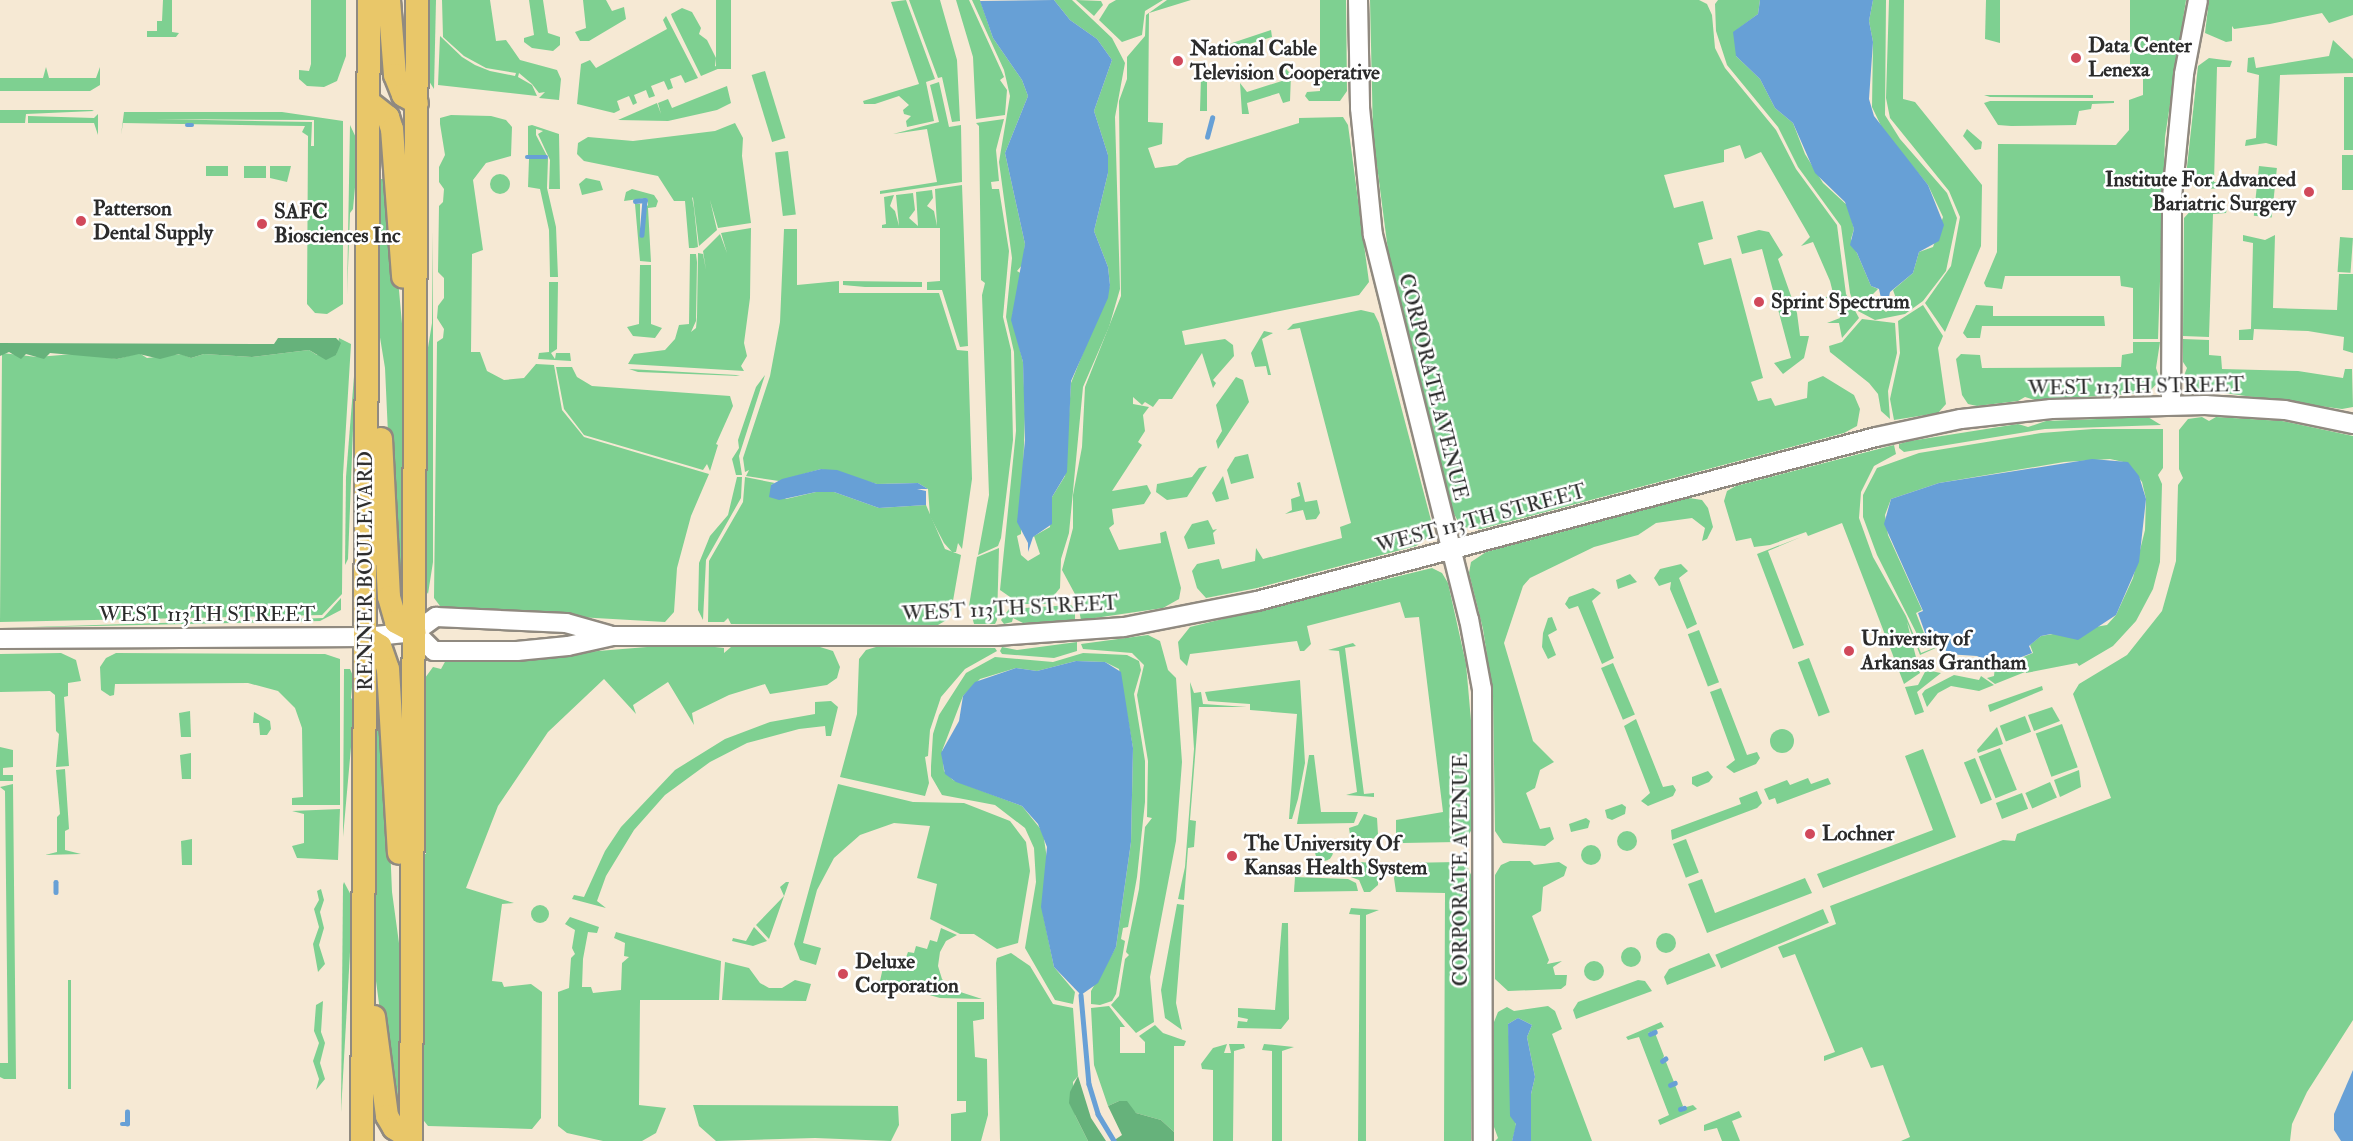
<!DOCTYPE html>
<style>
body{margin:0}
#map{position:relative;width:2353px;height:1141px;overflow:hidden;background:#f6e9d4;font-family:"IM FELL Double Pica",serif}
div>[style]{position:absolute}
.green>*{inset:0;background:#7ed091;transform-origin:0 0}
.round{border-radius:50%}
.forest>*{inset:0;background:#66b27b}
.water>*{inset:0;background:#67a0d6}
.stream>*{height:4.5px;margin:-2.25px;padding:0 2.25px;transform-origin:2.25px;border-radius:2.25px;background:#67a0d6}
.roads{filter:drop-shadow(2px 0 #908a80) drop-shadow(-2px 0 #908a80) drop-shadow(0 2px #908a80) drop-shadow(0 -2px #908a80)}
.minor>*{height:18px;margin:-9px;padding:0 9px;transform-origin:9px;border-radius:9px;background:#fff}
.major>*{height:22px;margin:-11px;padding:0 11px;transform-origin:11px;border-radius:11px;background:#e9c769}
.dots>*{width:16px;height:16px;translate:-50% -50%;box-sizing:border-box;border:3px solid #fff;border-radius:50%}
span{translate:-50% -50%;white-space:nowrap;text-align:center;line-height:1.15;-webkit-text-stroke:5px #fff;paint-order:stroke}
.poi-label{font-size:21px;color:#2b2b2b;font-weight:700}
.left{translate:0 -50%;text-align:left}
.right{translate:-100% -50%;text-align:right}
.street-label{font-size:21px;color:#2b2b2b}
</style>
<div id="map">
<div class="green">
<i style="clip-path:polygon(163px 0,172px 0,172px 32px,179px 33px,176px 37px,147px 37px,147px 31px,157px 31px,157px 21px,162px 21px)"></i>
<i style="clip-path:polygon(311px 0,346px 0,346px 56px,337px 81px,324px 87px,307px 86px,299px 79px,299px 70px,309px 71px,311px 64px)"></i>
<i style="clip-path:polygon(427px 0,436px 0,434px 89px,427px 78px)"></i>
<i style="clip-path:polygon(442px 0,490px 0,496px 41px,506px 40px,520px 60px,557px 70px,561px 79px,559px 100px,539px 98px,545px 92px,539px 93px,532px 84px,519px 73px,518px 77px,532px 85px,537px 96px,438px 85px,440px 36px,462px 57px,475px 65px,490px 71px,515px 76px,516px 73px,486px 68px,464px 56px,443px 37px)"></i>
<i style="clip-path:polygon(529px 0,543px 0,548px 33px,560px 37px,560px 45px,553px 51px,532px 48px,524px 42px,524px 38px,534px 35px)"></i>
<i style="clip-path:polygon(583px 0,606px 0,612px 11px,624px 7px,626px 19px,589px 41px,580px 41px,575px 32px,586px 28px)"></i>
<i style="left:716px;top:0;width:15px;height:69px"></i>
<i style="clip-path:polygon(906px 0,935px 79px,926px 82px,934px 121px,907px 127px,906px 121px,911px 116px,904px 114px,903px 110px,909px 105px,899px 96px,875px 104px,864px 104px,863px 101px,919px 84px,891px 2px)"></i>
<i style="clip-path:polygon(909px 0,940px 0,957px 60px,960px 121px,952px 122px,942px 77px,938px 78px)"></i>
<i style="clip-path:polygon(956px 0,969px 0,1001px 70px,1004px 77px,1000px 80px,1007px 90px,1005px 115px,976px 119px,973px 57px)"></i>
<i style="clip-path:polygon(972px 0,980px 0,993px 38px,1022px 80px,1028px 96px,1005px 153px,1025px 244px,1023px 264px,1017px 271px,1022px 274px,1012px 317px,1023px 362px,1025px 414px,1021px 534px,1017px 536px,1021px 555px,1028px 561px,1040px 554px,1034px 536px,1050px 527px,1052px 497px,1065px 476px,1071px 383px,1110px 285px,1108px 267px,1094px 231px,1108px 173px,1108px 155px,1094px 111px,1112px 60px,1097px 39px,1070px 20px,1054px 0,1072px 0,1112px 38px,1125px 63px,1115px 117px,1120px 289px,1109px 327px,1083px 387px,1069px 533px,1061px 559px,1060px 588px,1047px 604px,1020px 604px,1000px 590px,1016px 431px,1014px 352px,1006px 317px,1012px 258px,999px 162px,1010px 96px,1004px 70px)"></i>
<i style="clip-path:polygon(1076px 0,1101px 1px,1103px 5px,1094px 16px)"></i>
<i style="clip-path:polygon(1116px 0,1163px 0,1145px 11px,1142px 35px,1122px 42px,1099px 20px,1109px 4px)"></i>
<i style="clip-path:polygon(1167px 0,1191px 0,1149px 13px,1148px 122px,1163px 123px,1162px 144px,1148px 148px,1155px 168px,1177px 165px,1187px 158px,1299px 123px,1299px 118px,1343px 117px,1348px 125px,1369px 282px,1359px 295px,1182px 331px,1185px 345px,1225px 339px,1233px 345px,1234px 356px,1213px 380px,1216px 383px,1213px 388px,1202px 353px,1172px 399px,1159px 399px,1153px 407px,1145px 402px,1142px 405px,1133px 397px,1133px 404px,1149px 407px,1143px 415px,1145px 431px,1138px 442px,1142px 445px,1112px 491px,1147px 485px,1151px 493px,1144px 504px,1112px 509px,1114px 524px,1109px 528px,1119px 550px,1161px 543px,1160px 533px,1166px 531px,1181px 588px,1179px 599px,1163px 608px,1081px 620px,1076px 596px,1062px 570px,1073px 528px,1073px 495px,1082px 447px,1085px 387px,1121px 296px,1119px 101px,1127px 79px,1127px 57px,1145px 36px,1146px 15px)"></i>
<i style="clip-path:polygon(1320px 0,1346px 0,1347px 91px,1340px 101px,1309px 101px,1305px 96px,1307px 92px,1320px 91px)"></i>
<i style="clip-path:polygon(1370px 0,1699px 0,1707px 4px,1712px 15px,1715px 48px,1725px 68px,1776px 130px,1796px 169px,1837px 225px,1846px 294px,1859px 318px,1842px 338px,1839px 323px,1827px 323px,1840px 318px,1835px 296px,1823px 299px,1833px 293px,1830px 281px,1813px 242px,1801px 246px,1810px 237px,1761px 152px,1745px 159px,1740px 145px,1724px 150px,1724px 162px,1664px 175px,1674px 208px,1703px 201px,1713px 239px,1698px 243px,1704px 265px,1731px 258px,1763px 378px,1751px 382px,1758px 401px,1771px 398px,1775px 406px,1807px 398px,1808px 382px,1823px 376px,1854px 395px,1860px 409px,1857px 426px,1844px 433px,1481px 529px,1461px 527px,1453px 512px,1389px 258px,1373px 135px)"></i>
<i style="clip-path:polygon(1718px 0,1760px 0,1758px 14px,1738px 29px,1736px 56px,1760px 79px,1775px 108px,1793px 123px,1805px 154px,1823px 183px,1848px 206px,1854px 229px,1851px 239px,1871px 286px,1878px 289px,1872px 295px,1872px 301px,1886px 312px,1898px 304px,1893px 290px,1913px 273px,1919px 252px,1933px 247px,1943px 217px,1928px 185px,1883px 130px,1872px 107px,1873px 42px,1869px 21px,1873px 0,1886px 0,1885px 115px,1900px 139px,1947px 193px,1957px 218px,1946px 271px,1923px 301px,1905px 314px,1875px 320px,1856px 310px,1850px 293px,1841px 226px,1798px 167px,1778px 127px,1727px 65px,1716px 31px,1715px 4px)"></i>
<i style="clip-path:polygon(1889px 0,1904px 0,1903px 99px,1915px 102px,1982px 185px,1981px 246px,1945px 332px,1925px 303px,1951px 266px,1960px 217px,1949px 191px,1890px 118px,1886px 98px)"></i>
<i style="clip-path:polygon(1986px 0,2000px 0,2000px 43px,1985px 39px)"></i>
<i style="clip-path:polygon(2130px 0,2186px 0,2165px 137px,2158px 339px,2133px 339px,2133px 288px,2121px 286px,2120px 276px,2005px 276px,2002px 289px,1986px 287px,1984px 283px,1997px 252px,1998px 144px,2116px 145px,2129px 130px,2129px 100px,2143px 95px,2143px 72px,2130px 72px)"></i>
<i style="clip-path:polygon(2209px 0,2353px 0,2353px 15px,2329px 23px,2322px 13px,2270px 24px,2234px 29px,2232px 26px,2232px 41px,2226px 42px,2205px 33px)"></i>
<i style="clip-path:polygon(682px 8px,692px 12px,701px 28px,699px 34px,707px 40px,716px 58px,715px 66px,720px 68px,701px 76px,672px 17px,671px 14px)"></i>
<i style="clip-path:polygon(666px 16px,698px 78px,685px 83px,681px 75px,670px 79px,673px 88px,668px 90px,664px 81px,651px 86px,643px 66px,655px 96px,649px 98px,646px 90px,634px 95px,637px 103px,633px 105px,629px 96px,617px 101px,620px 110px,614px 113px,577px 104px,581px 64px,590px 60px,596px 68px,667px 29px,663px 20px)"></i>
<i style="clip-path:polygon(1271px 30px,1272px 37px,1219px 53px,1232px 43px)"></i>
<i style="clip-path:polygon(2333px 40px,2353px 59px,2353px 73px,2280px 75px,2277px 146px,2266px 143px,2245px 146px,2246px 140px,2256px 138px,2259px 75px,2247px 72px,2248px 58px,2254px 57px,2256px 68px,2329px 56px)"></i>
<i style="clip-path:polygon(2209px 58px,2232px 61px,2230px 67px,2217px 67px,2214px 182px,2226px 183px,2226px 189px,2195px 188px,2186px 176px,2198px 66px)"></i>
<i style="clip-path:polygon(46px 67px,49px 78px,96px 78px,100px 67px,100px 85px,90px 91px,0 91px,0 78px,43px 78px)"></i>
<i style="clip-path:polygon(1207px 68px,1207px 111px,1200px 111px,1201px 77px)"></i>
<i style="clip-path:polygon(1286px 69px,1291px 74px,1290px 101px,1283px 103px,1279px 93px,1247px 103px,1249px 114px,1242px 114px,1240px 83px,1247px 92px,1285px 80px,1283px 71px)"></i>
<i style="left:765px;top:71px;width:70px;height:14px;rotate:73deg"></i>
<i style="left:2344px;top:77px;width:9px;height:73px"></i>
<i style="clip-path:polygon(939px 82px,949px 127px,961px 125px,962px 182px,880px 194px,880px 191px,937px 182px,927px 129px,893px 134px,939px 122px,930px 85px)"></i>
<i style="clip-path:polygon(727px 86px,731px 103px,717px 110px,668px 121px,618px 120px,657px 103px,661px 114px,658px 103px,668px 99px,672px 108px)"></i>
<i style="clip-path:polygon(1984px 95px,2093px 95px,2093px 98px,1990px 97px)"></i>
<i style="clip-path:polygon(1990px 101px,2114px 101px,2114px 103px,2092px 104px,2091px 109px,2079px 111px,2076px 125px,2011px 126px,1998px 125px,1984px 103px)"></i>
<i style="clip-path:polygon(0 110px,92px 110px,94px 111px,26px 114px,25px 123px,0 123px)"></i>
<i style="clip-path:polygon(evenodd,124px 112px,282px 112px,343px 121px,343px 304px,327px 314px,315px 313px,307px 304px,308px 136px,302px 132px,305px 126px,123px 123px,121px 135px,124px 112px,154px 119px,314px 120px,314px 146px,311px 146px,312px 122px,154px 119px)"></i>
<i style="clip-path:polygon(98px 114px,98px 135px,94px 123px,28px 123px,28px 116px,94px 118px)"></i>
<i style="clip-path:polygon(451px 115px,491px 116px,506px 120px,512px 127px,511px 156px,486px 163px,473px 180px,483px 250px,472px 254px,471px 352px,480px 352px,487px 371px,504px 380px,524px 378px,536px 364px,554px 365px,562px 410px,584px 437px,709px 474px,691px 516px,677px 568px,674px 612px,665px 622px,455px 610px,440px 606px,434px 598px,437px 342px,443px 338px,444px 329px,437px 318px,438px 306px,444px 298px,444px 278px,438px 272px,439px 206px,443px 202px,444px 189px,439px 182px,439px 167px,445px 155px,440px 124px,440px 118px)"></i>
<i style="clip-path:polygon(1004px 119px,996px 150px,999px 181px,991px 182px,992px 189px,999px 189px,1009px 251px,1003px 317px,1011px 350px,1013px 440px,1001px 538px,998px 546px,978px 555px,989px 495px,982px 295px,985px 283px,981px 280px,979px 126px,976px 123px)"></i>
<i style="clip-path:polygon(735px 123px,743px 138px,742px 156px,751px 223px,718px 228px,710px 200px,717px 230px,699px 246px,693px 198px,684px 190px,692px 197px,694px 208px,698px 247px,694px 248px,689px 248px,685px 201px,674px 201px,658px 176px,584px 161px,577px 154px,578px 143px,588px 137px,633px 141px,715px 131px)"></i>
<i style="clip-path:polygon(350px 125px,359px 144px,353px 209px,350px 213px,347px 296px)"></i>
<i style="clip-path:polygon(532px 125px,559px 134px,560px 189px,549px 189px,550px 160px,538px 134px,543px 131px,536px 129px,536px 135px,547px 156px,528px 155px,528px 126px)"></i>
<i style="clip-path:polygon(1967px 129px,1982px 142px,1981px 149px,1975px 150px,1963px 136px)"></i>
<i style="left:788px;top:151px;width:64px;height:13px;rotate:83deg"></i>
<i style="left:2342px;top:155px;width:11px;height:35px"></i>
<i style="clip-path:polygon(548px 158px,547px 188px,556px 227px,558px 277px,550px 277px,549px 230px,540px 189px,528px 187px,529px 159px)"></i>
<i style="left:206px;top:166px;width:22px;height:10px"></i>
<i style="left:244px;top:166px;width:22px;height:12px"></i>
<i style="clip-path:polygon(270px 166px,291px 166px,287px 182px,270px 178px)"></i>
<i style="left:2259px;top:166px;width:18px;height:50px;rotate:6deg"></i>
<i class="round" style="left:490px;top:174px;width:20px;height:20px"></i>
<i style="clip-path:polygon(586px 178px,600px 181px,603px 190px,582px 195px,579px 184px)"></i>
<i style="clip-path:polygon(376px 179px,389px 179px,405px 357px,404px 588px,395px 588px,385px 368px,375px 307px)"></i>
<i style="clip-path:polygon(962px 185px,968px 346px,960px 347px,942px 290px,927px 290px,927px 282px,940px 281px,940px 228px,882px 228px,882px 225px,886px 224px,884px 197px,894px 195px,890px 206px,895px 211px,899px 226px,896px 195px,913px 193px,915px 210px,909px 218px,918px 226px,916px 192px,932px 190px,933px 198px,927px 206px,934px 211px,937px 226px,935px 189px)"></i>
<i style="clip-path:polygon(632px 189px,654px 195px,658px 201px,656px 207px,648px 208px,651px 262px,640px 261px,635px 204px,640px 204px,640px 234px,644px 235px,643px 210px,648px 205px,647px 198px,624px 201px,626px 192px)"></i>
<i style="clip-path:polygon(2194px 207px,2227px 209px,2226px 213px,2213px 214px,2209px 337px,2183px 336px,2184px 218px)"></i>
<i style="clip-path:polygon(751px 228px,750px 298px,744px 343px,747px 356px,741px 366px,744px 371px,628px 364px,634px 354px,665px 350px,675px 339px,679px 325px,689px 324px,690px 254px,696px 254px,697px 262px,696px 321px,691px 332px,696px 328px,697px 317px,698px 253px,703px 254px,706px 270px,703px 251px,720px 234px,727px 253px,721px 233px)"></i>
<i style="clip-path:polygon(784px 229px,797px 229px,797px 285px,839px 281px,839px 293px,939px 293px,957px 350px,968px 351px,972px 479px,962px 549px,958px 543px,956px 552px,952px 552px,944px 543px,930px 516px,928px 489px,918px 483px,877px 484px,821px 469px,779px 481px,746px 476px,749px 470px,745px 472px,743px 458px,770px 376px,780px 322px)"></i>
<i style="clip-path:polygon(433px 230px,433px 562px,428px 594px,424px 587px,425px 366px,432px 323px)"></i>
<i style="clip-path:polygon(1759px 230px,1769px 232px,1783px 255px,1778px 259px,1797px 313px,1800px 336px,1809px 336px,1804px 358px,1783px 374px,1774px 363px,1791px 358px,1762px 249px,1742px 254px,1737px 236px)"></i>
<i style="clip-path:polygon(2243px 235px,2265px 240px,2275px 235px,2273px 308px,2337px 310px,2339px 274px,2353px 274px,2353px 353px,2343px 350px,2344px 337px,2308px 331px,2254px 329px,2253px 340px,2239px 340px,2239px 330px,2251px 329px,2253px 243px,2243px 241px)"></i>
<i style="left:2340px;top:237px;width:13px;height:35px;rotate:4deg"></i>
<i style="clip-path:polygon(640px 265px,651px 265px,651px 324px,662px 328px,655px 338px,633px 336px,627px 327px,639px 324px)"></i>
<i style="clip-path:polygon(843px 281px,922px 282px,922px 287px,865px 287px,843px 285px)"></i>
<i style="clip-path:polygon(549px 282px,558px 282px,557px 349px,551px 353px,555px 359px,556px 353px,570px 353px,571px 361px,538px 359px,539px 353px,549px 352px)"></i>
<i style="clip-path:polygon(1923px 305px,1943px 336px,1938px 348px,1946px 404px,1938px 413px,1894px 420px,1890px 399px,1900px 353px,1898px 321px)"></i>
<i style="clip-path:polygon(1976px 305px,1993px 306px,1993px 316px,2104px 316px,2105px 326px,1982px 326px,1980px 338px,1967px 338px,1963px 333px)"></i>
<i style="clip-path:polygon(1361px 310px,1374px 313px,1379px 323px,1432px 524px,1431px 535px,1416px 546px,1257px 588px,1206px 598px,1197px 588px,1192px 571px,1197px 564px,1219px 559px,1222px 569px,1255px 561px,1256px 548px,1263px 559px,1342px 538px,1340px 527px,1351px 523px,1300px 328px,1287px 330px,1293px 324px)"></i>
<i style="clip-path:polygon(1862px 319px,1895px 323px,1897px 353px,1888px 391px,1890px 419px,1881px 411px,1878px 394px,1869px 383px,1830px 352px,1829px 346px,1842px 342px)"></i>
<i style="clip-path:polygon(1264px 331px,1273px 333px,1262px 339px,1271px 375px,1268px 375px,1266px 366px,1255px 367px,1251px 353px)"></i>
<i style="clip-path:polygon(339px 338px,351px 344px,343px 475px,342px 594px,322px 615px,0 622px,2px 353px,37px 357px,86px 353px,117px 359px,139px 353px,147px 358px,181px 354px,191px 358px,204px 354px,252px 357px,309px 350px,317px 355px,336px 355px)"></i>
<i style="clip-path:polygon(2183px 339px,2209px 340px,2209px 355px,2221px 356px,2222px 369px,2298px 371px,2343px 378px,2345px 369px,2352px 369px,2353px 407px,2342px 409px,2209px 391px,2196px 393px,2183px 378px,2187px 368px,2183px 362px)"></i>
<i style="clip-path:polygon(2133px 342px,2160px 342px,2156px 368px,2160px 380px,2148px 393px,2035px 400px,2025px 397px,2018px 401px,1977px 406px,1968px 404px,1962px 395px,1956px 359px,1961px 354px,1980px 355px,1982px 368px,2121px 367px,2122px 355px,2133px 353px)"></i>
<i style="clip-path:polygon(356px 351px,348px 559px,345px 565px,346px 477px)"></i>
<i style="clip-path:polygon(556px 367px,572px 367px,577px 377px,592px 386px,730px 396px,733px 406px,716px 444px,718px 445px,710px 471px,707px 464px,703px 470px,584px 435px,564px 409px)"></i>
<i style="clip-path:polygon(629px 369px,736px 375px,740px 376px,638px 372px)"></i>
<i style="clip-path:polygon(765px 375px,739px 456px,742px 475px,736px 475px,732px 459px,739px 448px,738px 440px,756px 387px)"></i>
<i style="clip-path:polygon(1236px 377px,1243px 380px,1249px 402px,1218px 449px,1216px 441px,1222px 431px,1216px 405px)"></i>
<i style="clip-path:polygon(2148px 417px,2161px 425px,2045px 429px,1904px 452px,1899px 448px,1899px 444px,1910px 441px,2018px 424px,2028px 427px,2046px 421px)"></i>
<i style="clip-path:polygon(2202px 417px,2209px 421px,2216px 417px,2282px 421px,2353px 436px,2353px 1020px,2307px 1092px,2292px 1124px,2290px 1141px,1901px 1141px,1910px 1137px,1883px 1065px,1871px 1068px,1862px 1047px,1824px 1061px,1824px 1056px,1835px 1052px,1795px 954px,1783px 958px,1778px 947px,1836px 924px,1830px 906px,2003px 840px,2015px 841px,2017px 834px,2111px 798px,2073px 694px,2079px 684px,2127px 655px,2162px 611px,2176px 561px,2178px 485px,2183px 478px,2179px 469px,2179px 430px,2188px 419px)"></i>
<i style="clip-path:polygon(2093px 429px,2163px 429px,2163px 468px,2158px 475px,2162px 484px,2160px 562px,2153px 589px,2136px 621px,2113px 646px,2079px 666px,2077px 663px,2026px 673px,2021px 658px,2033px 653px,2030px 645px,2041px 636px,2107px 625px,2116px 615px,2133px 578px,2145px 530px,2146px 499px,2142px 482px,2128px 463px,2110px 459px,2064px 462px,1939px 483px,1891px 499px,1885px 515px,1888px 535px,1922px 610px,1916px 613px,1929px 646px,1924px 648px,1877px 555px,1863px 517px,1863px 495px,1877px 468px,1919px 453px,2041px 433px)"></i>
<i style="clip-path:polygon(1894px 445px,1896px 454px,1874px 466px,1861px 492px,1859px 518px,1873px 557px,1906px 616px,1921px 653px,1939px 646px,1943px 657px,1938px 647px,1920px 655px,1907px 622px,1920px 673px,1904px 684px,1842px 523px,1808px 536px,1806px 532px,1770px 545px,1754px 547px,1751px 538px,1736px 541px,1724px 501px,1727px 491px,1736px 486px)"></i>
<i style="clip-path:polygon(1248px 454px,1254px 478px,1231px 484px,1227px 470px,1235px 457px)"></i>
<i style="clip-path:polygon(1207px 466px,1187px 497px,1167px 500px,1156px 492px,1157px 484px,1192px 477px,1199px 468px)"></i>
<i style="clip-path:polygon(1223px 476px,1229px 499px,1216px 502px,1212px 493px)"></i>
<i style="clip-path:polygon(737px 477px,742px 477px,741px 498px,706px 560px,703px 620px,698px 610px,699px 563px,710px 536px,728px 515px)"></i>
<i style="clip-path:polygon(745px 477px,775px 483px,771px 485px,786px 499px,816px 492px,834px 492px,879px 508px,926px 505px,945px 549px,961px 555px,950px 618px,938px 625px,731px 624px,728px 618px,724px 622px,708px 622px,709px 561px,743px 502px)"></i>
<i style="clip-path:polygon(1300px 482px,1305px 502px,1317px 500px,1320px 513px,1316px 519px,1306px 520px,1303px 510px,1285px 514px,1292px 510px,1291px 499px,1300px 496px,1297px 483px)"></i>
<i style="clip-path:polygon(1689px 498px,1702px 500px,1708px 508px,1713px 527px,1707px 539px,1702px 541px,1705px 528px,1692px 518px,1656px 523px,1638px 535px,1594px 547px,1530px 578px,1523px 586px,1504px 643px,1533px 741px,1554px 762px,1540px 770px,1535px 788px,1526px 793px,1540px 829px,1550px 827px,1554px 839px,1545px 846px,1503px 843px,1495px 831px,1493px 695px,1483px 629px,1469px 573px,1471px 562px,1486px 552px)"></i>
<i style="clip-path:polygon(1208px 520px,1213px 530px,1217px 529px,1213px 533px,1215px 544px,1188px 549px,1184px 537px,1192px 524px)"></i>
<i style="clip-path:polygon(1801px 537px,1768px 551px,1804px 645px,1793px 649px,1757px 554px)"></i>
<i style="clip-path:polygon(999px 548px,997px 620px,995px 624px,974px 624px,969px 606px,977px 557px)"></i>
<i style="clip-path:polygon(1681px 564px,1688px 571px,1679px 578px,1697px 624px,1687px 629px,1670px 589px,1671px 582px,1659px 586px,1654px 578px,1660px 569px)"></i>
<i style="clip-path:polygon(1432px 568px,1442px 573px,1448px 583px,1466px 664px,1472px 732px,1472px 829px,1467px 838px,1457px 842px,1403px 843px,1396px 833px,1396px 820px,1443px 812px,1419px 617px,1405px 618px,1400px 602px,1307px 626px,1311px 644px,1304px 651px,1300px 651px,1297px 641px,1190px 654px,1187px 666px,1180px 659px,1178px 642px,1190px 627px)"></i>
<i style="clip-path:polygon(1630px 574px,1637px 582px,1618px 589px,1616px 580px)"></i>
<i style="clip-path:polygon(1593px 588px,1601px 593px,1592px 601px,1614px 658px,1602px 664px,1578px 606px,1569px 609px,1565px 604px,1569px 597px)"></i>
<i style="clip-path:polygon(341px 598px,341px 610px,320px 621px,0 628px,323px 618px)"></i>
<i style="clip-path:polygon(1071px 605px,1075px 609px,1075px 620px,1023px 623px,1013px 618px,1012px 622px,1004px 624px,1001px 620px,1009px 609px)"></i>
<i style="clip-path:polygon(1552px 617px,1557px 630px,1548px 635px,1556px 655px,1548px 659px,1542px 647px,1543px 633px,1548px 618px)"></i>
<i style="left:1699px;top:630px;width:56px;height:12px;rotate:69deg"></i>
<i style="clip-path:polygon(1148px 635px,1160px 641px,1168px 670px,1176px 678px,1182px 762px,1176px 841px,1150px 977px,1154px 1022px,1136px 1033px,1111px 1005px,1119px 996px,1125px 959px,1129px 955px,1126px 952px,1139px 889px,1145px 827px,1152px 818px,1147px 817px,1148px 761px,1137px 695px,1144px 665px,1132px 653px,1083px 649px,1081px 644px)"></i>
<i style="clip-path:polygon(1077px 642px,1077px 651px,1054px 658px,1002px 654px,1000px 651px,1002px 647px,1017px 650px)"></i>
<i style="clip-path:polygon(1353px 643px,1356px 646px,1345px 648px,1364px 794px,1374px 793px,1374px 797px,1346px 795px,1357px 792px,1339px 651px,1328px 650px)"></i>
<i style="clip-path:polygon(647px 647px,715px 647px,724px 648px,724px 653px,731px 647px,820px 647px,833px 651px,840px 667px,837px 678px,827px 685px,770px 694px,765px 684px,729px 695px,692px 713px,694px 725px,668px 682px,633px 705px,636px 714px,604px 679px,548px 732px,498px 806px,466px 888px,514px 903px,502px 904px,492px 981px,502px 982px,504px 987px,531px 984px,542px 992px,541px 1118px,532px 1129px,428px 1126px,421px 1117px,422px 854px,426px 854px,426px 848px,422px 847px,425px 678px,433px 667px,441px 669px,446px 660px,452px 659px,513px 658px)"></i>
<i style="clip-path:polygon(876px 647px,995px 648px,997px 651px,965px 669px,941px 697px,930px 730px,928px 756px,925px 757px,929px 783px,925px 796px,840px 777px,857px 714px,859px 659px,866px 650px)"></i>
<i style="clip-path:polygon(61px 653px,76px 660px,81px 681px,68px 683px,68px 696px,64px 697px,69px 766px,56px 767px,59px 734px,56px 731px,55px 695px,50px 691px,0 692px,0 654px)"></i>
<i style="clip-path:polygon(116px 653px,325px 654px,340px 659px,340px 805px,292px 805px,292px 798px,303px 797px,302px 728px,295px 708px,278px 691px,248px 683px,115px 684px,114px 695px,110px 696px,101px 690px,100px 667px,106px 658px)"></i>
<i style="clip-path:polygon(1083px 653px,1127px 655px,1139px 661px,1141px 670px,1134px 694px,1145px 761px,1145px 802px,1137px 877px,1128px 927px,1123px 928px,1121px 939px,1125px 941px,1116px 994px,1112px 1001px,1100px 1005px,1091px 1004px,1091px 991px,1116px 947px,1131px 842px,1133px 748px,1119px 669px,1105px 662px,1076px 661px,1037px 671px,1016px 668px,980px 679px,963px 696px,942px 751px,944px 771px,953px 780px,1022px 806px,1043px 832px,1047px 859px,1043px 914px,1054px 967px,1075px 992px,1073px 1004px,1055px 1000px,1025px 948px,1036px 882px,1034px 848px,1025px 828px,995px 805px,942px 795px,931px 776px,931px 766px,933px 734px,939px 715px,966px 673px,995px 657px,1053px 662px)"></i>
<i style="left:1809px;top:658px;width:58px;height:12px;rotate:69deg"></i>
<i style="clip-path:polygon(2020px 658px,2023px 667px,2008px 673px,2023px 668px,2025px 672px,1995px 684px,1987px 678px,1994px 676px,1995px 666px)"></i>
<i style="left:1613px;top:663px;width:56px;height:13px;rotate:67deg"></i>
<i style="clip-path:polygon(344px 669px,350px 669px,353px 676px,351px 698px,355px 702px,343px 837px)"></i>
<i style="clip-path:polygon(1926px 670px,1941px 673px,1917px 692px,1924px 712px,1915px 715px,1905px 687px,1918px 685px)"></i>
<i style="clip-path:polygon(1954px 675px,1979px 680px,1981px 676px,1994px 685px,1979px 691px,1951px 686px,1938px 693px,1927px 707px,1922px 694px,1925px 690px)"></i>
<i style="clip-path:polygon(376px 678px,383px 678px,392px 892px,402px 965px,397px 1116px,394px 1116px,374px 966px)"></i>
<i style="clip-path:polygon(1300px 680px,1305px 763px,1298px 799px,1292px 819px,1289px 819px,1297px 714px,1250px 710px,1250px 704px,1208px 701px,1205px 692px)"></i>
<i style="clip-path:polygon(1190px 682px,1194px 693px,1201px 692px,1203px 704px,1247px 707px,1199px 707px,1190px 820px,1196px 821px,1194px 847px,1188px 848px,1184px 900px,1178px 899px,1185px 867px,1194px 749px)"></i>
<i style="clip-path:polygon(2042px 686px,2043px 690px,1990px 712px,1988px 705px)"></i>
<i style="clip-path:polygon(1721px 688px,1747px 755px,1757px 752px,1760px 758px,1756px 764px,1734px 773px,1726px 767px,1735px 760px,1710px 692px)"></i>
<i style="clip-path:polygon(831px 701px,838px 707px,831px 736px,826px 736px,825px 726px,799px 729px,747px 743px,710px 762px,665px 795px,634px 830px,606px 876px,597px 901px,606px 908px,572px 899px,574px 895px,584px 897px,605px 851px,621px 827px,675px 770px,725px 739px,770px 722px,815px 714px,815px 702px)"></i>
<i style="clip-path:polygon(2052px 707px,2060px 721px,2034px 731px,2028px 715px)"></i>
<i style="clip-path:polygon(190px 711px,191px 737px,181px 737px,179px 713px)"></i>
<i style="clip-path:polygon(254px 712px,270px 721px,271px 729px,267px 735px,260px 735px,259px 723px,253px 723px)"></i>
<i style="left:2025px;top:716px;width:17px;height:27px;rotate:69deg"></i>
<i style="clip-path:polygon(1636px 719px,1663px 787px,1673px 785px,1676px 790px,1673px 796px,1648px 806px,1641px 801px,1650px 793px,1624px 726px)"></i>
<i style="left:2062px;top:724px;width:46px;height:28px;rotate:70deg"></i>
<i style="clip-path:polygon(1997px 727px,2003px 744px,1978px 753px,1977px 750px)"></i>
<i class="round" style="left:1770px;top:729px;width:24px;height:24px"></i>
<i style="clip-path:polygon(0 747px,13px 750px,13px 767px,3px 768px,3px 775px,13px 775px,13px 781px,0 781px)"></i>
<i style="left:2000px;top:748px;width:45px;height:23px;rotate:68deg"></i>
<i style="clip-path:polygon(1923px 749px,1956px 837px,1823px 888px,1817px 874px,1933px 830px,1905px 756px)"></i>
<i style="clip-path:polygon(191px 753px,191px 779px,182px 779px,180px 755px)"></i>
<i style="clip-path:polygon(1309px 755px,1314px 755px,1321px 812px,1358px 812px,1354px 823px,1297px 824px)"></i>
<i style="left:1975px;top:758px;width:45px;height:12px;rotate:68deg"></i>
<i style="clip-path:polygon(65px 769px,69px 829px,65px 831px,65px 850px,81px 854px,45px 855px,57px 852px,57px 817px,60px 814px,56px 770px)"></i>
<i style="clip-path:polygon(2079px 770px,2081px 787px,2060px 797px,2054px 780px)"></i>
<i style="clip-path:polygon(1708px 771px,1713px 777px,1709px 782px,1697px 787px,1692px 784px,1692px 777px)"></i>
<i style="clip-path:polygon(1808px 778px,1811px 784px,1828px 778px,1831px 784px,1777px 804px,1775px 798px,1769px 800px,1764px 789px,1787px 780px,1790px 785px)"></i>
<i style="left:2050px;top:782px;width:17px;height:27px;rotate:66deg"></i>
<i style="clip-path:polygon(13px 784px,16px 1079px,4px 1079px,0 1077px,0 1063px,8px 1063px,5px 791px,0 787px)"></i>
<i style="clip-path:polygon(838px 784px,913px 802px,964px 803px,1010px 821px,1026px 842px,1030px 871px,1018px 943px,997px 949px,974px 934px,960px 934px,930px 919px,937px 884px,917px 878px,930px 826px,894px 823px,860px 835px,834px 858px,817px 890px,803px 943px,821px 948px,816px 965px,800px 960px,794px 944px)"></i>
<i style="clip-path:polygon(1757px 791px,1762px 803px,1757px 808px,1672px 840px,1671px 830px,1741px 804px,1739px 798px)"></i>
<i style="left:2022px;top:793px;width:17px;height:28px;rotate:69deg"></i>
<i style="clip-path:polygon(1622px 804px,1626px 807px,1625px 814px,1612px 820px,1607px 818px,1605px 810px)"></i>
<i style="clip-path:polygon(340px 809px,338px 860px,297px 858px,292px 846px,304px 843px,304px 814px,292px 811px)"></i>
<i style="clip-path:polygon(1364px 814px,1377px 818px,1378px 834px,1370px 842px,1351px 842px,1349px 828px,1358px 825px)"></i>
<i style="clip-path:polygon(1586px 818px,1590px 821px,1588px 828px,1571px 832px,1569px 824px)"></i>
<i class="round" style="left:1617px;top:831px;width:20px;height:20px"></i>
<i style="clip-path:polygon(192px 839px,192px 865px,182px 865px,181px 841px)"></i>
<i style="left:1686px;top:839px;width:36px;height:14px;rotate:69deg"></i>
<i class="round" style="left:1315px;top:843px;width:18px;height:18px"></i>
<i class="round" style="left:1581px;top:845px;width:20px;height:20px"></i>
<i style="clip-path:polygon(1510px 861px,1530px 861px,1534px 865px,1559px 862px,1567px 867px,1564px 876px,1543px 887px,1541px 911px,1532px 916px,1549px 960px,1547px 964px,1562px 961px,1553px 967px,1555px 975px,1567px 975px,1566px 985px,1561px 989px,1508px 991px,1495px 979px,1495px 875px,1501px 865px)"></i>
<i style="clip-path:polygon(1361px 862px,1370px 863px,1378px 869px,1378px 885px,1370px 892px,1364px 892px,1359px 880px,1348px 876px,1349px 863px)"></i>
<i style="clip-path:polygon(1457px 862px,1468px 868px,1472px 877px,1471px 1141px,1444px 1141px,1445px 893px,1396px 892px,1394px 878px,1397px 868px,1404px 863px)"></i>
<i style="clip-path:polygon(1295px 877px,1348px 879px,1356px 883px,1358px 891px,1294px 892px)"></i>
<i style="clip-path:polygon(1805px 878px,1812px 893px,1707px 933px,1688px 884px,1702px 879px,1715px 913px)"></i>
<i style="clip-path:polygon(344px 882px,353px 899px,341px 1112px,343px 885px)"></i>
<i style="clip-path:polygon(786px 882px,789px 882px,769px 939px,756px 925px,784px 896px,780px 887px)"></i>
<i style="clip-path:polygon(321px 889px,324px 900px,320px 912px,324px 928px,319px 945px,325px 964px,318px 972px,313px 944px,319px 927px,314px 909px,319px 900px,317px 891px)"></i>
<i style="clip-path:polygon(1177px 904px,1184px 905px,1176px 1003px,1182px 1030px,1165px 1018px,1161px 990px)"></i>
<i class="round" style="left:531px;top:905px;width:18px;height:18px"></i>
<i style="clip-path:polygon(1351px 908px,1379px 910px,1366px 915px,1366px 1141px,1358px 1141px,1360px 915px,1349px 914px)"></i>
<i style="left:1823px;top:909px;width:15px;height:117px;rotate:67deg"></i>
<i style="clip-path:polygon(570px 917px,599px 927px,597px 933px,588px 932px,583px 959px,582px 987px,591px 987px,593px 993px,621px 990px,622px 963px,629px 957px,624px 956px,625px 943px,614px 938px,616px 932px,721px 961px,719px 1000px,640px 1000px,639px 1105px,666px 1108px,656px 1133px,642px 1141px,603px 1141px,567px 1133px,558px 1126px,558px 992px,569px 988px,571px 958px,575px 954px,572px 948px,575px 930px,565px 924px)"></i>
<i style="clip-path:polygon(1282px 923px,1288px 923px,1289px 1019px,1281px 1029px,1237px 1028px,1238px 1021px,1247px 1022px,1248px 1019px,1238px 1017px,1238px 1008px,1275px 1010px)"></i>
<i style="clip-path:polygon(754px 927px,767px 941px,753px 946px,732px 941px,733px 938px,746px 941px)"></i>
<i style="clip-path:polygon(941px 928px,957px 935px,946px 941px,940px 952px,938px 966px,942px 979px,951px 989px,982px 999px,940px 998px,880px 981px,884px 963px,893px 966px,896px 958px,905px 960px,908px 952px,914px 953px,916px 946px,927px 949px,930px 940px,937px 942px)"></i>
<i class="round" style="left:1656px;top:933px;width:20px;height:20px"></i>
<i class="round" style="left:1621px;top:947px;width:20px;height:20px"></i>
<i style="clip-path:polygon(1011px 953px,1030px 966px,1053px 1004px,1073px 1008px,1078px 1076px,1073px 1082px,1075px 1115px,1088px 1141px,1000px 1141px,996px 963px,997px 958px)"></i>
<i style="clip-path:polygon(1709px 953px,1716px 966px,1667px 985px,1664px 977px,1669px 969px)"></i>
<i class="round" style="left:1584px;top:961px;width:20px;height:20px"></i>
<i style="clip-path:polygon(725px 962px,749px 968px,760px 983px,769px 988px,782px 988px,795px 980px,811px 984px,806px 1001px,722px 1000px)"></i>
<i style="left:68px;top:980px;width:3px;height:109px"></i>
<i style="clip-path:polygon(1638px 980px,1645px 981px,1652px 991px,1576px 1019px,1573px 1010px,1578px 1002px)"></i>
<i style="clip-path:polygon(323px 1001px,321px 1032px,325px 1043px,320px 1063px,325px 1079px,316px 1090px,319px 1079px,313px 1061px,319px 1043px,314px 1031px,316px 1005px)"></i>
<i style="clip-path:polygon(957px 1002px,984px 1002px,984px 1019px,973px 1021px,975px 1057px,987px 1059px,988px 1115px,981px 1141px,951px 1141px,951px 1114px,966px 1112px,966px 1101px,957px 1101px)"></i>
<i style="clip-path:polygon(1109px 1006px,1125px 1027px,1120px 1027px,1120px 1053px,1145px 1053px,1145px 1042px,1139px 1036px,1155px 1025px,1163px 1033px,1186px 1041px,1184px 1046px,1174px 1046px,1174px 1132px,1161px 1120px,1136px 1113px,1119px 1101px,1108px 1106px,1094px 1065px,1091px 1008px)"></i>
<i style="clip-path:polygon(1507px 1007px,1514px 1011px,1548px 1006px,1555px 1011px,1562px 1029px,1552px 1034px,1592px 1141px,1531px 1141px,1531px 1094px,1535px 1077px,1527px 1037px,1532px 1025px,1518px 1018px,1508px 1024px,1516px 1127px,1512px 1141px,1495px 1141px,1498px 1138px,1494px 1127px,1494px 1022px,1498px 1012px)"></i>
<i style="clip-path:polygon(1661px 1022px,1664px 1027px,1648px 1033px,1655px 1033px,1664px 1056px,1662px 1061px,1666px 1062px,1674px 1082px,1670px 1085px,1675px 1085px,1683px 1106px,1680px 1109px,1693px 1105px,1697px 1109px,1660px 1125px,1658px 1120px,1669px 1115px,1639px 1037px,1628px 1040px,1626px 1037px)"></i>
<i style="clip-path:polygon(1227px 1044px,1224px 1053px,1231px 1053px,1229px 1044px,1244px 1044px,1245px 1048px,1234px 1051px,1233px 1141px,1213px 1141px,1213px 1070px,1202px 1069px,1201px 1064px,1213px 1048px)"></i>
<i style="clip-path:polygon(1264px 1044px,1294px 1047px,1282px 1051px,1282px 1141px,1272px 1141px,1272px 1051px,1262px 1050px)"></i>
<i style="clip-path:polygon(693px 1105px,898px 1106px,899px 1125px,891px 1141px,815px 1138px,716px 1141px,699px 1126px)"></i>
<i style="clip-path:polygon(1739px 1111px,1742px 1117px,1732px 1121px,1740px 1141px,1722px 1141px,1717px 1128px,1704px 1131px,1704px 1125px)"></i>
</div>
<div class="forest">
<i style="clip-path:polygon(278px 338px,336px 338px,341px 343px,336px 355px,326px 360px,309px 350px,252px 357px,204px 354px,191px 358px,179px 354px,160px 359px,139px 354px,117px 359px,50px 353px,44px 359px,26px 354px,21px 359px,9px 352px,0 356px,0 343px,274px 344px)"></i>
<i style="clip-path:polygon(1078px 1076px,1091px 1118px,1106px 1141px,1088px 1141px,1069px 1103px,1070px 1092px)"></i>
<i style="clip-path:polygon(1119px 1101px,1127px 1101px,1136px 1113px,1161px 1120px,1174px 1132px,1174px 1141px,1113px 1141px,1122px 1135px,1108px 1106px)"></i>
</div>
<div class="water">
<i style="clip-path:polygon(1054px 0,1070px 20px,1097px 39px,1112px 60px,1094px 111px,1108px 155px,1108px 173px,1094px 231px,1108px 267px,1110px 285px,1108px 298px,1071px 381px,1067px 472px,1052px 497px,1052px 524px,1033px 537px,1028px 552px,1028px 543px,1017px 522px,1025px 440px,1023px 362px,1011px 320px,1025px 244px,1005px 153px,1028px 96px,1022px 80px,993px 38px,980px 1px)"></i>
<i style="clip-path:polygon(1760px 0,1873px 0,1869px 21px,1873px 42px,1869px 99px,1874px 116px,1928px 185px,1944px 225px,1939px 241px,1919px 252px,1913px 273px,1890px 292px,1887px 306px,1882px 303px,1879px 289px,1871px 286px,1857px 253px,1850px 245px,1854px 229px,1845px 202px,1815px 173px,1793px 123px,1775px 108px,1760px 79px,1736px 56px,1733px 32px,1758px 14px)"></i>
<i style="clip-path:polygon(2092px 459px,2128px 462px,2139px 476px,2146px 499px,2139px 562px,2116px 615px,2078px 640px,2051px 634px,2041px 636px,2029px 646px,2032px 653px,1998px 666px,1977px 656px,1947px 654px,1942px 640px,1929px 644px,1918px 613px,1923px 611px,1884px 524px,1891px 499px,1939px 483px)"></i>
<i style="clip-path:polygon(821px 469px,837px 470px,877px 484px,918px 483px,928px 489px,917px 489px,926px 491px,926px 505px,879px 508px,834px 492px,816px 492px,779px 500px,769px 497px,771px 485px,782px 479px)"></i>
<i style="clip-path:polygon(1076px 661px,1105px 662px,1121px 672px,1133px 748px,1131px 842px,1116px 947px,1098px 983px,1081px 995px,1054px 967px,1041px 907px,1047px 847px,1038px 824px,1022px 806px,956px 782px,945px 774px,941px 753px,959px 721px,963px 696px,975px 682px,1016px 668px,1037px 671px)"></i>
<i style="clip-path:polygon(1518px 1018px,1532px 1025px,1527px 1037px,1535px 1077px,1531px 1094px,1531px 1141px,1512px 1141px,1516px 1124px,1510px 1116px,1508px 1024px)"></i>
<i style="clip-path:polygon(2353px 1070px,2353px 1141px,2341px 1141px,2334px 1130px,2334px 1114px)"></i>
</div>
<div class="stream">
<i style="left:187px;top:125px;width:5px"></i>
<i style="left:1207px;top:137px;width:20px;rotate:-75deg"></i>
<i style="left:527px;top:157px;width:19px"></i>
<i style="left:635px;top:201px;width:10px;rotate:-6deg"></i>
<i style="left:645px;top:200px;width:35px;rotate:95deg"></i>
<i style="left:56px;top:882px;width:10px;rotate:90deg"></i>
<i style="left:1081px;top:995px;width:89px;rotate:84.9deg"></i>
<i style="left:1089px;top:1084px;width:31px;rotate:73deg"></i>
<i style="left:1098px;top:1114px;width:31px;rotate:59deg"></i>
<i style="left:1650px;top:1034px;width:5px;rotate:-22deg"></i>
<i style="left:1662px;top:1061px;width:4px;rotate:-34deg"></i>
<i style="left:1670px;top:1085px;width:5px;rotate:-22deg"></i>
<i style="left:1680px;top:1109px;width:4px;rotate:-14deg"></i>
<i style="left:122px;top:1124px;width:5px"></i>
<i style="left:127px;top:1124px;width:12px;rotate:-90deg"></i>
</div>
<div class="roads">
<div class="minor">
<i style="left:1358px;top:0;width:108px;rotate:88.9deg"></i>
<i style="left:1360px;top:108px;width:128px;rotate:84.2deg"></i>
<i style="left:1373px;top:235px;width:396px;rotate:76deg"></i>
<i style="left:1469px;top:619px;width:71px;rotate:79.5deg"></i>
<i style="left:1482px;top:689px;width:452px;rotate:89.9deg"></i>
<i style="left:2171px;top:405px;width:208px;rotate:-89.7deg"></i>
<i style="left:2172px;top:197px;width:124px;rotate:-84.4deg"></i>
<i style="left:2184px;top:74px;width:75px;rotate:-79.3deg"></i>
<i style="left:415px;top:632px;width:27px;rotate:45deg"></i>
<i style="left:434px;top:651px;width:83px"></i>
<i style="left:517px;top:651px;width:51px;rotate:-5.6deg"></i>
<i style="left:568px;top:646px;width:46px;rotate:-12.5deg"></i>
<i style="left:613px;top:636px;width:384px"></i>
<i style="left:997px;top:636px;width:127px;rotate:-4.1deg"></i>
<i style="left:1124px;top:627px;width:136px;rotate:-11.1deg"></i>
<i style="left:1257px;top:601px;width:640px;rotate:-14.84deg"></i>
<i style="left:1876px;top:437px;width:87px;rotate:-12deg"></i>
<i style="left:1961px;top:419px;width:91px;rotate:-6.3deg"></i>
<i style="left:2051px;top:409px;width:154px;rotate:-1.5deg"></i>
<i style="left:2205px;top:405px;width:80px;rotate:3.6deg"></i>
<i style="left:2285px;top:410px;width:69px;rotate:11.6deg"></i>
<i style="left:0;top:639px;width:366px;rotate:-0.3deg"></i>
<i style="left:366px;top:637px;width:49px;rotate:-5.8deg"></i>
<i style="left:415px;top:632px;width:26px;rotate:-36deg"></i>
<i style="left:436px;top:617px;width:130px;rotate:2.6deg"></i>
<i style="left:566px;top:623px;width:45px;rotate:15.6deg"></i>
</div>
<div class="major">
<i style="left:389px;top:0;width:75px;rotate:85.4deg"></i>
<i style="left:395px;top:75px;width:22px;rotate:68deg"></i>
<i style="left:403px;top:95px;width:16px;rotate:30deg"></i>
<i style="left:370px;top:103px;width:23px;rotate:38deg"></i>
<i style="left:388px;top:117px;width:13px;rotate:72deg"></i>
<i style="left:392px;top:129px;width:148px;rotate:85.7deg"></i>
<i style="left:381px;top:439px;width:158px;rotate:87.1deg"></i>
<i style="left:389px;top:597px;width:26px;rotate:74deg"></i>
<i style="left:396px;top:622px;width:21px;rotate:28deg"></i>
<i style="left:366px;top:637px;width:17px;rotate:33deg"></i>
<i style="left:380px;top:646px;width:24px;rotate:71deg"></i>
<i style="left:388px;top:669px;width:184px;rotate:86.6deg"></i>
<i style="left:374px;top:1017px;width:100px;rotate:82.5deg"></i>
<i style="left:387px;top:1116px;width:14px;rotate:60deg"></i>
<i style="left:394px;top:1128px;width:20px;rotate:33deg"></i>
<i style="left:362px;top:1141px;width:1141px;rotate:-89.65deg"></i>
<i style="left:411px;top:1141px;width:1141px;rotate:-89.7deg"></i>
</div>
</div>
<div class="dots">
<i style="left:2076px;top:58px;background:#d1495b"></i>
<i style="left:1178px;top:61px;background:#d1495b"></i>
<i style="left:2309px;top:192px;background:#d1495b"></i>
<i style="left:81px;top:221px;background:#d1495b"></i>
<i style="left:262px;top:224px;background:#d1495b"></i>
<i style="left:1759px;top:302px;background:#d1495b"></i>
<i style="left:1849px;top:651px;background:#d1495b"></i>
<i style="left:1810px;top:834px;background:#d1495b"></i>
<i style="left:1232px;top:856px;background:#d1495b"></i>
<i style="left:843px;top:974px;background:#d1495b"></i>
</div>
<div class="poi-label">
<span class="left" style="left:2088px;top:58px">Data Center<br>Lenexa</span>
<span class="left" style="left:1190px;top:61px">National Cable<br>Television Cooperative</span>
<span class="right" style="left:2296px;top:192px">Institute For Advanced<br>Bariatric Surgery</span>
<span class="left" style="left:93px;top:221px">Patterson<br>Dental Supply</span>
<span class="left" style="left:274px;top:224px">SAFC<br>Biosciences Inc</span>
<span class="left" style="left:1771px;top:302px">Sprint Spectrum</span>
<span class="left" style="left:1861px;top:651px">University of<br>Arkansas Grantham</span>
<span class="left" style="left:1822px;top:834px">Lochner</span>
<span class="left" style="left:1244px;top:856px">The University Of<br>Kansas Health System</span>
<span class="left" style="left:855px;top:974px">Deluxe<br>Corporation</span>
</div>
<div class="street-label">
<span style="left:1433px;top:387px;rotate:76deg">CORPORATE AVENUE</span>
<span style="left:2136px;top:387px;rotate:-1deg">WEST 113TH STREET</span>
<span style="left:1481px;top:519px;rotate:-15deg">WEST 113TH STREET</span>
<span style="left:366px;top:571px;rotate:-90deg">RENNER BOULEVARD</span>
<span style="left:1010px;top:609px;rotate:-3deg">WEST 113TH STREET</span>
<span style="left:207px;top:615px">WEST 113TH STREET</span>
<span style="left:1461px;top:870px;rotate:-90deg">CORPORATE AVENUE</span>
</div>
</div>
